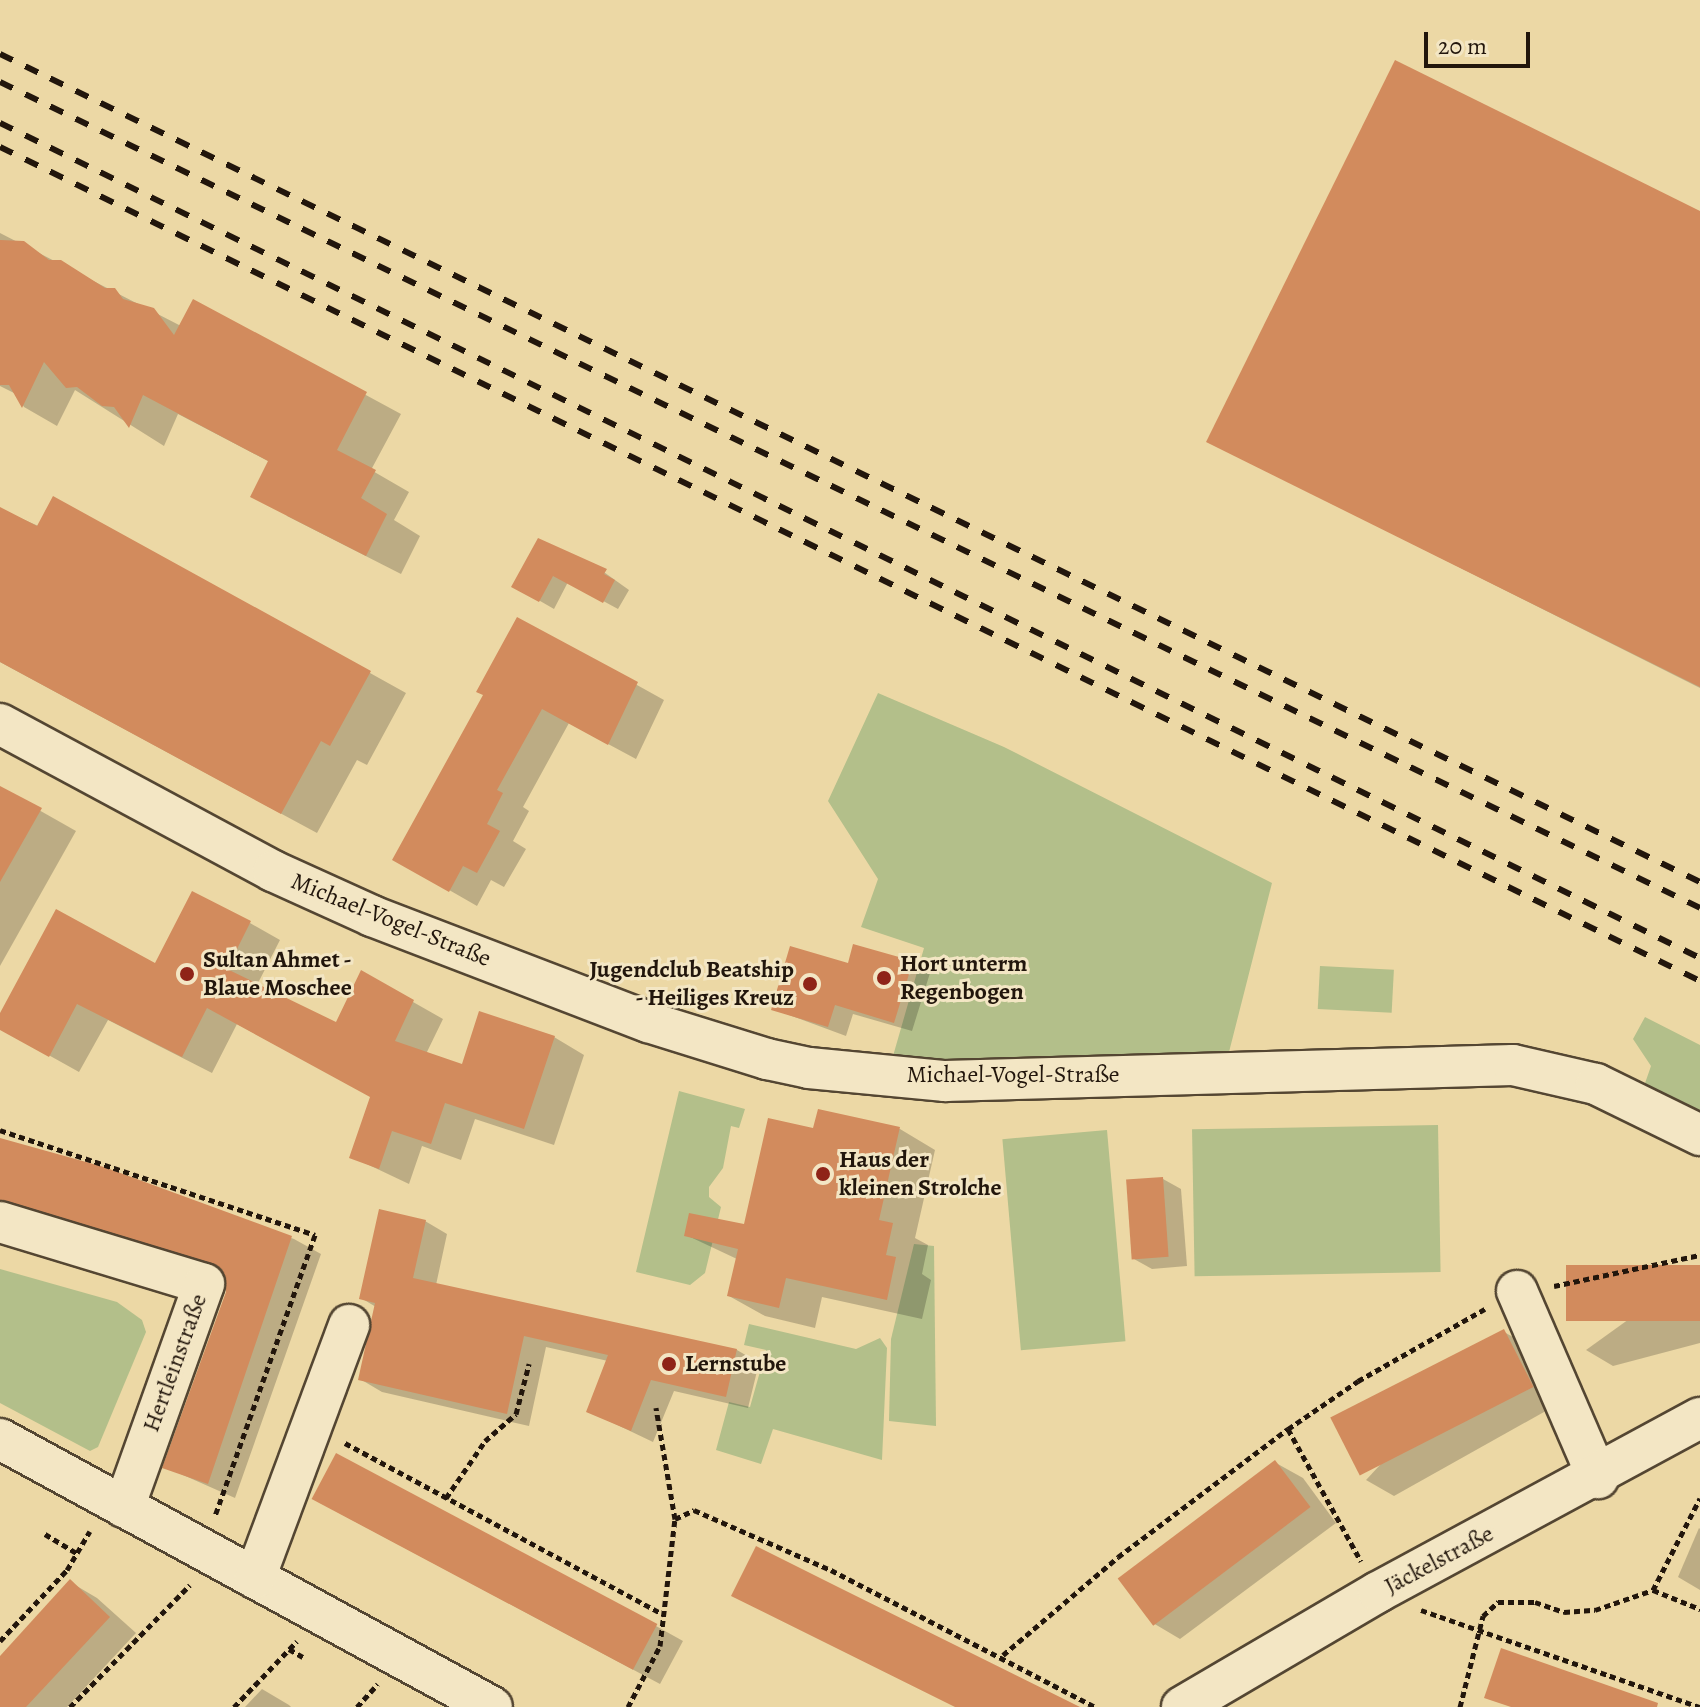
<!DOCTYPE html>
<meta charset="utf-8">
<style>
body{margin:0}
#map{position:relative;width:1700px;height:1707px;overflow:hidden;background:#ecd8a5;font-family:Alegreya,serif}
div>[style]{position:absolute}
.green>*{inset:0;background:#b3bf8a;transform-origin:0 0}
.shadow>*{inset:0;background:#0003}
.building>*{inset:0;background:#d28b5d;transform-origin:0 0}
.path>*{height:5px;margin-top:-2.5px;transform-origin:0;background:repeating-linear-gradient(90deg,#22160c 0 6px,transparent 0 10px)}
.roads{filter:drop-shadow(2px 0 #544632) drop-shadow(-2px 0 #544632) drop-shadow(0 2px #544632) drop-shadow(0 -2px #544632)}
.minor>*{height:40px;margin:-20px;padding:0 20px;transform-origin:20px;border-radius:20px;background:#f3e6c4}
.rail>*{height:6px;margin-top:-3px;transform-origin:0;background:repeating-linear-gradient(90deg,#22160c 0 14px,transparent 0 28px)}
.dots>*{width:22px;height:22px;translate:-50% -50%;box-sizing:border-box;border:4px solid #f3e6c4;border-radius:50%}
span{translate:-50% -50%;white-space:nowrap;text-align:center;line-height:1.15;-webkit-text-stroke:6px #f3e6c4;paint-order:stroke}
.street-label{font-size:24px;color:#22160c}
.poi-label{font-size:24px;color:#22160c;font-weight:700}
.left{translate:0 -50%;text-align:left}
.right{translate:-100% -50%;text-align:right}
.scale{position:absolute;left:1424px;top:32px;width:106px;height:36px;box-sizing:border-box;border:4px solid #22160c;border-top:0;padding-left:10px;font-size:24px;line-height:28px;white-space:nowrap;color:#22160c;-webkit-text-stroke:6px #f3e6c4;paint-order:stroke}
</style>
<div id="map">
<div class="green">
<i style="clip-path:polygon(878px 693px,1004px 747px,1272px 883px,1228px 1056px,891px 1063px,924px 948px,861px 927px,878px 879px,828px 801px)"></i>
<i style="left:1320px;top:966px;width:74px;height:43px;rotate:3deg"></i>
<i style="clip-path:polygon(1645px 1017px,1700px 1045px,1700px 1117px,1643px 1089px,1651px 1066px,1633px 1039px)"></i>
<i style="clip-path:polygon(679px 1091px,745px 1109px,739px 1128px,731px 1126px,723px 1168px,709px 1187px,709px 1197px,721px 1207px,705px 1273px,690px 1285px,636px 1272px)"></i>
<i style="left:1438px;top:1125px;width:147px;height:246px;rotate:89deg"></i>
<i style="left:1107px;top:1130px;width:212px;height:105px;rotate:85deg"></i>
<i style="clip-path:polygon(914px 1244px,934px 1246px,936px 1426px,889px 1421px,891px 1339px)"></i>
<i style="clip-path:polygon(0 1269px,117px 1302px,142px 1320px,146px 1332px,98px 1447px,90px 1451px,0 1403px)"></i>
<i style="clip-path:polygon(749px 1324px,856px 1349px,880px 1338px,887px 1348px,882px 1460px,773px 1429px,761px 1464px,716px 1450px,729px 1402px,750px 1407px,766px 1350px,744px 1345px)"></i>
</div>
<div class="shadow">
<i style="clip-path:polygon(1700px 213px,1700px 688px,1208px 441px)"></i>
<i style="clip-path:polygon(0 233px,181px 326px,194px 302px,401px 414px,371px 470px,409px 492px,394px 520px,420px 536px,401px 574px,287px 516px,270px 462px,178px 414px,164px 446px,75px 390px,57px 426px,24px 407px,16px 394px,0 386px)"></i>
<i style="clip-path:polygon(0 509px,370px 673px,406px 693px,367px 765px,357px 760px,317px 833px,0 662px)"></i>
<i style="clip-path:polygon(594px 565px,629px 590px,618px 609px,568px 582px,554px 609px,514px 586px)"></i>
<i style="clip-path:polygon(518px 619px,664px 700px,636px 759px,569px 723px,523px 807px,529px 811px,513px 841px,526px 849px,504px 887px,491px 880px,477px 906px,395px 859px,486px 695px)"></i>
<i style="clip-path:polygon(0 788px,76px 831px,0 966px)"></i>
<i style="clip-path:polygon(250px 923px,280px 940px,257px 985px,337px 1025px,362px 973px,443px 1019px,426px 1054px,463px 1067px,554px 1037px,584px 1055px,554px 1145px,475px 1119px,461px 1160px,422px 1146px,409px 1184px,352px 1157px,373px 1097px,237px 1024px,212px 1073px,108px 1020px,79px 1072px,0 1028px,0 1017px,156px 966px)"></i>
<i style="clip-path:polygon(912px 963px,930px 973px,912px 1031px,853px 1014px,846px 1036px,773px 1009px,849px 965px)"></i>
<i style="clip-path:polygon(819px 1111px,900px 1129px,935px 1150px,915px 1238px,928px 1245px,922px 1274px,931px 1280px,922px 1319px,822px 1297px,815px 1328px,765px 1316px,729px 1296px,737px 1259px,686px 1235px,746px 1227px,815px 1130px)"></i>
<i style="clip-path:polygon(0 1141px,104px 1169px,294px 1239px,321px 1254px,235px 1498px,165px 1467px,228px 1292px,224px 1274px,35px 1214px,0 1210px)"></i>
<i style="clip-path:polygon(1163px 1179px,1181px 1189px,1187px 1266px,1152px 1269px,1134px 1259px)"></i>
<i style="clip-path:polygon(425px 1221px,447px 1234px,436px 1285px,737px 1350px,759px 1363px,748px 1408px,674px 1391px,653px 1442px,588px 1411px,608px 1361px,546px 1347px,529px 1426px,382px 1392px,360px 1379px,376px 1307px,361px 1298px)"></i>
<i style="clip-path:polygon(1700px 1268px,1700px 1343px,1613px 1366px,1586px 1350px)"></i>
<i style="clip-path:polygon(1504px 1332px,1531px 1347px,1560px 1403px,1394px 1496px,1366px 1480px)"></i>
<i style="clip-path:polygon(1276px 1463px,1303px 1478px,1336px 1523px,1180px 1639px,1153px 1623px)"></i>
<i style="clip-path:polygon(341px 1514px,656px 1626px,683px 1641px,660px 1684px)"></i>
<i style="clip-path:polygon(1699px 1528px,1700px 1529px,1700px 1590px,1678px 1577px)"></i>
<i style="clip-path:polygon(70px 1582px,97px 1598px,136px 1633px,67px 1707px,0 1707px,0 1658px)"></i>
<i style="clip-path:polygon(262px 1689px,289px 1705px,291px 1707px,245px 1707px)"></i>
</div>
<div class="building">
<i style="clip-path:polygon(1395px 60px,1700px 211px,1700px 687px,1206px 442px)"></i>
<i style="clip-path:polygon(0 240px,24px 241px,49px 260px,61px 260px,105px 288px,115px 288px,123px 299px,154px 308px,174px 335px,193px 299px,367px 392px,337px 450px,376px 470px,361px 498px,387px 514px,366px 556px,250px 497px,268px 461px,143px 395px,129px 428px,114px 407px,102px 406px,77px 387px,66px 388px,44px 362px,22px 408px,9px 385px,0 385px)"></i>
<i style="clip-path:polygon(53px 496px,371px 671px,330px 746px,321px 741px,281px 814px,0 662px,0 507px,37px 526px)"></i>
<i style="clip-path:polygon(538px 538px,607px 569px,604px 574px,615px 580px,603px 603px,553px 576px,539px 602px,511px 587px)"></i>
<i style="clip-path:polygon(517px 617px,638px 682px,608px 745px,542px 709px,497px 790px,503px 793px,487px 824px,500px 831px,477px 873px,463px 866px,449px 892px,392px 860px,483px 695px,476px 692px)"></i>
<i style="clip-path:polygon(0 786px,42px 808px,0 882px)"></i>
<i style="clip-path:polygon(192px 891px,251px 921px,227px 969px,336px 1022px,361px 970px,414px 1000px,395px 1041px,462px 1064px,479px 1011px,555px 1036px,524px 1129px,445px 1103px,431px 1144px,392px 1131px,379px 1169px,349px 1158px,370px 1097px,207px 1008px,182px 1057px,77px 1004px,49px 1057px,0 1030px,0 1013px,56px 909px,155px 963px)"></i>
<i style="clip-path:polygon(853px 944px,913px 961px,894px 1023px,835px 1005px,828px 1027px,771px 1010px,790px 946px,848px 963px)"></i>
<i style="clip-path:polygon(818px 1109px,900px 1127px,879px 1220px,893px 1223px,886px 1255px,896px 1257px,887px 1300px,786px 1278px,779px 1308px,727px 1296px,738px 1249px,684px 1236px,689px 1213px,744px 1224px,768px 1118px,813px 1128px)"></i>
<i style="clip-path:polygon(0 1138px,104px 1167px,292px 1236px,208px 1484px,162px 1468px,226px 1292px,222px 1269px,0 1200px)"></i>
<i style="left:1163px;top:1177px;width:80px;height:37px;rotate:86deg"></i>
<i style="clip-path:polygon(379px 1209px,426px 1220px,413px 1278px,737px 1349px,726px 1397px,651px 1380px,631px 1431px,586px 1412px,608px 1355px,524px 1336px,507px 1414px,358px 1380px,375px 1303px,359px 1299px)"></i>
<i style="left:1700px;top:1265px;width:56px;height:134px;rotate:90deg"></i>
<i style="left:1504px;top:1329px;width:65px;height:195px;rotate:63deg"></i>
<i style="left:336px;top:1453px;width:364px;height:52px;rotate:28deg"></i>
<i style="left:1275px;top:1460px;width:59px;height:197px;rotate:53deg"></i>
<i style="clip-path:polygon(756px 1546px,838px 1587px,1080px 1707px,955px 1707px,731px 1596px)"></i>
<i style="clip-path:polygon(70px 1579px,110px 1617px,26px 1707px,0 1707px,0 1656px)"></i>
<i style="clip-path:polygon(1501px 1648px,1658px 1703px,1657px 1707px,1511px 1707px,1484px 1698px)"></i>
</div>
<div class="path">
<i style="left:0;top:1130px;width:332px;rotate:18.4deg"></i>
<i style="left:315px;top:1235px;width:298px;rotate:109.6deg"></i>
<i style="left:1554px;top:1286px;width:149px;rotate:-12deg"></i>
<i style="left:1288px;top:1429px;width:151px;rotate:61.1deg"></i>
<i style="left:345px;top:1443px;width:362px;rotate:28.3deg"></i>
<i style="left:446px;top:1498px;width:69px;rotate:-55.6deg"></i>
<i style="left:485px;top:1441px;width:41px;rotate:-41.1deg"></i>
<i style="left:516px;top:1414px;width:52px;rotate:-75.4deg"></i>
<i style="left:675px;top:1519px;width:21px;rotate:-25deg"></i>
<i style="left:694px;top:1510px;width:150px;rotate:23.7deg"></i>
<i style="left:831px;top:1570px;width:297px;rotate:27.4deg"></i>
<i style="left:45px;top:1534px;width:37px;rotate:31deg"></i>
<i style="left:1653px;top:1590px;width:51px;rotate:22deg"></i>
<i style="left:1421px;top:1610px;width:295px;rotate:19.2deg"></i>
<i style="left:0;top:1641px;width:98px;rotate:-46.7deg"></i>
<i style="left:67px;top:1570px;width:45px;rotate:-59.5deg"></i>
<i style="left:289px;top:1649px;width:16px;rotate:30deg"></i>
<i style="left:1003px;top:1655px;width:151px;rotate:-40.4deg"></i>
<i style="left:1118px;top:1557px;width:213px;rotate:-37deg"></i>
<i style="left:1288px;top:1429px;width:85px;rotate:-34.4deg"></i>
<i style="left:1358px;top:1381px;width:146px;rotate:-29.6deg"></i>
<i style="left:70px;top:1707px;width:171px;rotate:-45.5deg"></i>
<i style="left:234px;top:1707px;width:91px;rotate:-46.3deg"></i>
<i style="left:357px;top:1707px;width:31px;rotate:-48deg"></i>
<i style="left:628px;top:1707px;width:69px;rotate:-62.3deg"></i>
<i style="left:660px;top:1646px;width:128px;rotate:-83.3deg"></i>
<i style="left:675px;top:1519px;width:113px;rotate:-99.7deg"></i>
<i style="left:1460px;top:1707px;width:94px;rotate:-75.8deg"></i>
<i style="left:1483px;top:1616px;width:21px;rotate:-43deg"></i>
<i style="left:1498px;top:1602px;width:37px"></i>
<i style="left:1535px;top:1602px;width:31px;rotate:19deg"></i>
<i style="left:1564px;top:1612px;width:31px;rotate:-4deg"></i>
<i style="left:1595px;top:1610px;width:61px;rotate:-19deg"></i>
<i style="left:1653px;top:1590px;width:103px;rotate:-62.9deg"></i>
</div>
<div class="roads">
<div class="minor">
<i style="left:0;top:724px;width:310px;rotate:28.3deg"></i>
<i style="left:273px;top:871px;width:109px;rotate:24.4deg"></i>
<i style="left:372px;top:916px;width:296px;rotate:21deg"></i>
<i style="left:648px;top:1022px;width:125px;rotate:17.3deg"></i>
<i style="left:767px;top:1059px;width:43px;rotate:12.1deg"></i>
<i style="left:809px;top:1068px;width:137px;rotate:5.5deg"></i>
<i style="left:945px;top:1081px;width:568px;rotate:-1.61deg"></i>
<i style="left:1513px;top:1065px;width:85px;rotate:12.9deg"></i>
<i style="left:1596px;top:1084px;width:116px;rotate:26.1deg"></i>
<i style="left:0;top:1222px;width:213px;rotate:16.9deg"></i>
<i style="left:204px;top:1284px;width:237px;rotate:109.7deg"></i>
<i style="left:1517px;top:1291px;width:204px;rotate:66.6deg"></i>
<i style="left:0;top:1439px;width:560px;rotate:28.58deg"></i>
<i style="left:255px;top:1578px;width:270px;rotate:-69.6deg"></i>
<i style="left:1182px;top:1707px;width:227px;rotate:-30.4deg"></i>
<i style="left:1378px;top:1592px;width:366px;rotate:-28.4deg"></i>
</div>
</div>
<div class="rail">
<i style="left:0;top:54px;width:1891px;rotate:25.97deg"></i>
<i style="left:0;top:82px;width:1890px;rotate:25.91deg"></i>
<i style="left:0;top:123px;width:1894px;rotate:26.16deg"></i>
<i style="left:0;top:147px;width:1894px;rotate:26.13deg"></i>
</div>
<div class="dots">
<i style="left:187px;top:974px;background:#8f2418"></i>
<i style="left:884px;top:978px;background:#8f2418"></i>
<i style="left:810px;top:984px;background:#8f2418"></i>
<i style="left:823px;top:1174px;background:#8f2418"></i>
<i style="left:669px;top:1364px;background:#8f2418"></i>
</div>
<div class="street-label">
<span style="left:391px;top:920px;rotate:22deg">Michael-Vogel-Straße</span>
<span style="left:1013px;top:1075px">Michael-Vogel-Straße</span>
<span style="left:175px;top:1363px;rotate:-70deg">Hertleinstraße</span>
<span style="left:1439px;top:1560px;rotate:-28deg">Jäckelstraße</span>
</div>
<div class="poi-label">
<span class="left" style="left:203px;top:974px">Sultan Ahmet -<br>Blaue Moschee</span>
<span class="left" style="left:900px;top:978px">Hort unterm<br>Regenbogen</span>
<span class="right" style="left:794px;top:984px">Jugendclub Beatship<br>- Heiliges Kreuz</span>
<span class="left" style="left:839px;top:1174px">Haus der<br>kleinen Strolche</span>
<span class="left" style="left:685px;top:1364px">Lernstube</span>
</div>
<div class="scale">20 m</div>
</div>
